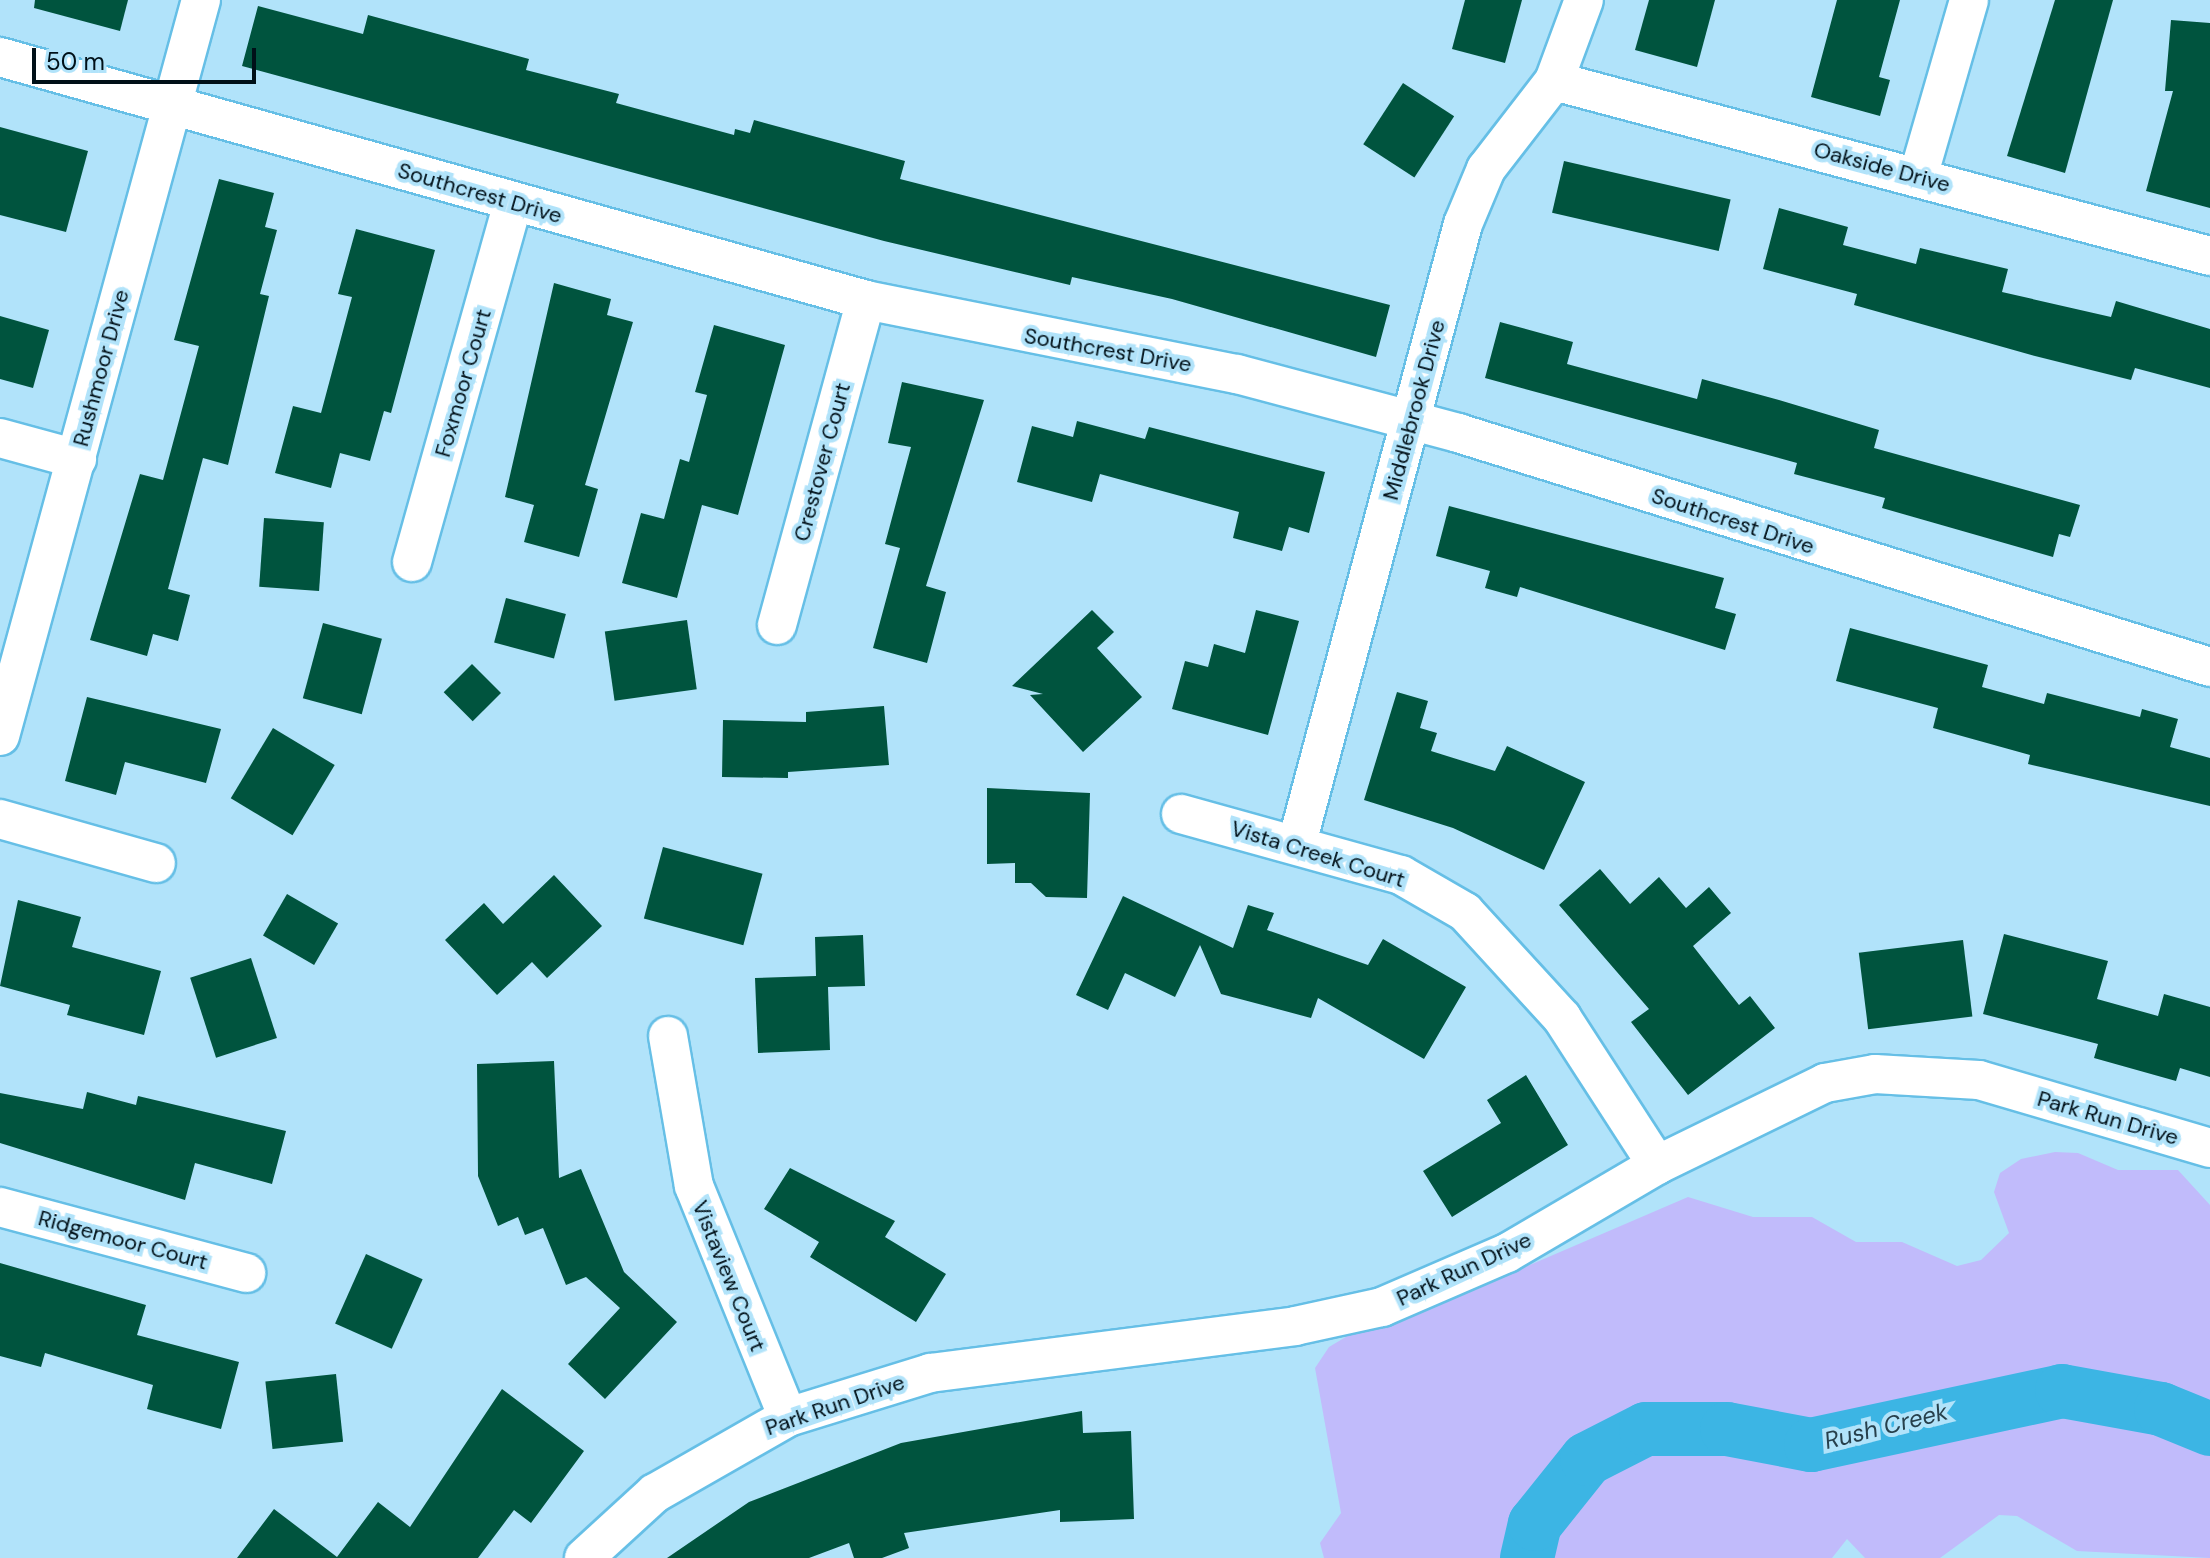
<!DOCTYPE html>
<style>
body{margin:0}
#map{position:relative;width:2210px;height:1558px;overflow:hidden;background:#b1e3fa;font-family:"DM Sans",sans-serif}
div>[style]{position:absolute}
.green>*{inset:0;background:#c1bbfb}
.river>*{height:54px;margin:-27px;padding:0 27px;transform-origin:27px;border-radius:27px;background:#3cb5e4}
.building>*{inset:0;background:#00543e;transform-origin:0 0}
.roads{filter:drop-shadow(2px 0 #66bfe6) drop-shadow(-2px 0 #66bfe6) drop-shadow(0 2px #66bfe6) drop-shadow(0 -2px #66bfe6)}
.minor>*{height:38px;margin:-19px;padding:0 19px;transform-origin:19px;border-radius:19px;background:#fff}
span{translate:-50% -50%;white-space:nowrap;text-align:center;line-height:1.15;-webkit-text-stroke:8px #b1e3fa;paint-order:stroke}
.street-label{font-size:22px;color:#001018}
.water-label{font-size:24px;color:#27404c;font-style:italic}
.scale{position:absolute;left:32px;top:48px;width:224px;height:36px;box-sizing:border-box;border:4px solid #001018;border-top:0;padding-left:10px;font-size:24px;line-height:28px;white-space:nowrap;color:#001018;-webkit-text-stroke:6px #b1e3fa;paint-order:stroke}
</style>
<div id="map">
<div class="green">
<i style="clip-path:polygon(2055px 1152px,2078px 1153px,2118px 1170px,2178px 1170px,2210px 1205px,2210px 1558px,2077px 1551px,2017px 1516px,1999px 1515px,1940px 1558px,1865px 1558px,1847px 1539px,1832px 1558px,1324px 1558px,1320px 1543px,1341px 1513px,1315px 1368px,1329px 1347px,1381px 1316px,1509px 1274px,1688px 1197px,1753px 1217px,1812px 1217px,1856px 1242px,1902px 1242px,1957px 1266px,1981px 1260px,2009px 1233px,1994px 1192px,2000px 1173px,2021px 1159px)"></i>
</div>
<div class="river">
<i style="left:1527px;top:1558px;width:35px;rotate:-77deg"></i>
<i style="left:1535px;top:1524px;width:83px;rotate:-51.3deg"></i>
<i style="left:1587px;top:1459px;width:66px;rotate:-27deg"></i>
<i style="left:1646px;top:1429px;width:81px"></i>
<i style="left:1727px;top:1429px;width:86px;rotate:10.8deg"></i>
<i style="left:1811px;top:1445px;width:257px;rotate:-12.1deg"></i>
<i style="left:2062px;top:1391px;width:101px;rotate:10.3deg"></i>
<i style="left:2161px;top:1409px;width:53px;rotate:22.2deg"></i>
</div>
<div class="building">
<i style="clip-path:polygon(35px 0,128px 0,120px 31px,34px 8px)"></i>
<i style="clip-path:polygon(1465px 0,1522px 0,1505px 63px,1452px 49px)"></i>
<i style="clip-path:polygon(1649px 0,1715px 0,1697px 67px,1635px 50px)"></i>
<i style="clip-path:polygon(1837px 0,1900px 0,1879px 77px,1890px 80px,1880px 116px,1811px 97px)"></i>
<i style="clip-path:polygon(2055px 0,2113px 0,2065px 173px,2007px 156px)"></i>
<i style="clip-path:polygon(258px 6px,363px 34px,368px 15px,529px 59px,526px 70px,619px 94px,616px 103px,734px 135px,735px 129px,750px 133px,754px 120px,905px 161px,900px 179px,1390px 305px,1376px 357px,1172px 299px,1072px 277px,1070px 285px,884px 241px,242px 66px)"></i>
<i style="clip-path:polygon(2171px 20px,2210px 23px,2210px 208px,2146px 191px,2173px 91px,2165px 91px)"></i>
<i style="left:1403px;top:83px;width:61px;height:73px;rotate:33deg"></i>
<i style="clip-path:polygon(0 127px,88px 151px,66px 232px,0 215px)"></i>
<i style="left:1564px;top:161px;width:171px;height:53px;rotate:13deg"></i>
<i style="clip-path:polygon(219px 179px,274px 193px,265px 227px,277px 230px,260px 294px,269px 296px,228px 465px,203px 458px,168px 589px,190px 595px,178px 641px,153px 634px,147px 656px,90px 640px,140px 474px,163px 480px,199px 346px,174px 340px)"></i>
<i style="clip-path:polygon(1779px 208px,1848px 227px,1843px 245px,1916px 264px,1920px 248px,2008px 269px,2002px 292px,2111px 317px,2116px 301px,2210px 329px,2210px 388px,2135px 368px,2131px 380px,2035px 356px,1854px 305px,1857px 294px,1763px 269px)"></i>
<i style="clip-path:polygon(356px 229px,435px 250px,391px 413px,384px 411px,370px 461px,340px 453px,331px 488px,275px 473px,293px 406px,321px 413px,352px 297px,338px 294px)"></i>
<i style="clip-path:polygon(554px 283px,611px 299px,607px 315px,633px 322px,585px 485px,598px 489px,579px 557px,524px 542px,534px 505px,505px 497px)"></i>
<i style="clip-path:polygon(0 316px,49px 330px,33px 388px,0 379px)"></i>
<i style="clip-path:polygon(1500px 322px,1573px 342px,1567px 364px,1697px 399px,1702px 379px,1779px 400px,1879px 430px,1874px 448px,2080px 505px,2070px 537px,2059px 534px,2053px 557px,1882px 508px,1885px 498px,1794px 474px,1797px 463px,1485px 378px)"></i>
<i style="clip-path:polygon(714px 325px,785px 345px,738px 515px,702px 505px,677px 598px,622px 583px,641px 513px,664px 519px,680px 459px,689px 462px,707px 395px,695px 392px)"></i>
<i style="clip-path:polygon(902px 382px,984px 400px,926px 586px,946px 592px,927px 663px,873px 648px,900px 548px,885px 544px,911px 447px,888px 443px)"></i>
<i style="clip-path:polygon(1077px 421px,1145px 439px,1149px 427px,1325px 472px,1309px 533px,1289px 527px,1282px 551px,1233px 538px,1239px 512px,1100px 474px,1092px 502px,1017px 482px,1032px 426px,1073px 437px)"></i>
<i style="clip-path:polygon(1449px 506px,1724px 578px,1715px 608px,1736px 614px,1725px 650px,1520px 587px,1517px 597px,1485px 588px,1490px 571px,1436px 556px)"></i>
<i style="left:264px;top:518px;width:60px;height:69px;rotate:4deg"></i>
<i style="left:506px;top:598px;width:62px;height:46px;rotate:15deg"></i>
<i style="clip-path:polygon(1092px 610px,1114px 632px,1097px 648px,1142px 697px,1083px 752px,1030px 695px,1043px 694px,1012px 686px)"></i>
<i style="clip-path:polygon(1256px 610px,1299px 621px,1268px 735px,1172px 709px,1185px 661px,1208px 667px,1214px 644px,1245px 653px)"></i>
<i style="left:687px;top:620px;width:70px;height:83px;rotate:82deg"></i>
<i style="left:323px;top:623px;width:61px;height:78px;rotate:15deg"></i>
<i style="clip-path:polygon(1850px 628px,1988px 665px,1982px 687px,2044px 704px,2047px 693px,2140px 717px,2142px 709px,2178px 719px,2170px 747px,2210px 758px,2210px 806px,2028px 764px,2030px 755px,1933px 728px,1938px 708px,1836px 681px)"></i>
<i style="left:472px;top:664px;width:41px;height:40px;rotate:45deg"></i>
<i style="clip-path:polygon(1397px 692px,1428px 701px,1420px 728px,1437px 733px,1431px 751px,1495px 771px,1507px 746px,1585px 782px,1544px 870px,1453px 828px,1364px 800px)"></i>
<i style="clip-path:polygon(87px 697px,221px 729px,206px 783px,125px 762px,116px 795px,65px 781px)"></i>
<i style="clip-path:polygon(884px 706px,889px 765px,788px 772px,788px 778px,722px 777px,723px 720px,806px 722px,806px 712px)"></i>
<i style="left:273px;top:728px;width:72px;height:82px;rotate:31deg"></i>
<i style="clip-path:polygon(987px 788px,1090px 793px,1087px 898px,1046px 897px,1031px 883px,1015px 883px,1015px 863px,987px 864px)"></i>
<i style="left:663px;top:847px;width:103px;height:74px;rotate:15deg"></i>
<i style="clip-path:polygon(1600px 869px,1630px 904px,1659px 877px,1686px 908px,1709px 887px,1731px 913px,1693px 946px,1739px 1005px,1750px 996px,1775px 1028px,1688px 1095px,1631px 1022px,1649px 1009px,1559px 905px)"></i>
<i style="clip-path:polygon(554px 875px,602px 926px,547px 978px,532px 962px,497px 995px,445px 940px,484px 903px,503px 924px)"></i>
<i style="left:287px;top:894px;width:59px;height:48px;rotate:30deg"></i>
<i style="clip-path:polygon(1123px 896px,1233px 948px,1248px 905px,1274px 913px,1267px 930px,1368px 965px,1383px 939px,1466px 987px,1424px 1059px,1318px 998px,1311px 1018px,1221px 994px,1200px 945px,1175px 997px,1125px 973px,1108px 1010px,1076px 995px)"></i>
<i style="clip-path:polygon(18px 900px,81px 917px,72px 947px,161px 971px,144px 1035px,67px 1015px,70px 1005px,0 986px)"></i>
<i style="clip-path:polygon(2004px 934px,2108px 961px,2097px 999px,2158px 1016px,2164px 994px,2210px 1007px,2210px 1077px,2180px 1068px,2176px 1081px,2094px 1058px,2098px 1044px,1983px 1014px)"></i>
<i style="clip-path:polygon(863px 935px,865px 986px,828px 987px,830px 1050px,758px 1053px,755px 978px,816px 976px,815px 937px)"></i>
<i style="left:1963px;top:940px;width:77px;height:105px;rotate:83deg"></i>
<i style="left:251px;top:958px;width:84px;height:64px;rotate:72deg"></i>
<i style="clip-path:polygon(554px 1061px,559px 1178px,581px 1169px,624px 1272px,677px 1322px,605px 1399px,568px 1364px,620px 1308px,586px 1277px,566px 1285px,543px 1228px,525px 1235px,518px 1217px,498px 1226px,478px 1176px,477px 1064px)"></i>
<i style="clip-path:polygon(1526px 1075px,1568px 1145px,1452px 1217px,1423px 1171px,1501px 1123px,1487px 1100px)"></i>
<i style="clip-path:polygon(87px 1092px,136px 1105px,138px 1096px,286px 1131px,272px 1184px,195px 1163px,185px 1200px,0 1143px,0 1093px,83px 1109px)"></i>
<i style="clip-path:polygon(790px 1168px,895px 1221px,885px 1237px,946px 1274px,916px 1322px,810px 1257px,819px 1242px,764px 1209px)"></i>
<i style="left:366px;top:1254px;width:62px;height:76px;rotate:24deg"></i>
<i style="clip-path:polygon(0 1263px,146px 1305px,137px 1335px,239px 1362px,221px 1429px,147px 1409px,153px 1385px,45px 1353px,41px 1367px,0 1356px)"></i>
<i style="left:336px;top:1374px;width:68px;height:71px;rotate:84deg"></i>
<i style="clip-path:polygon(502px 1389px,584px 1451px,531px 1523px,514px 1510px,478px 1558px,237px 1558px,274px 1509px,337px 1557px,378px 1502px,410px 1527px)"></i>
<i style="clip-path:polygon(1082px 1411px,1083px 1433px,1131px 1431px,1134px 1519px,1060px 1522px,1060px 1510px,904px 1533px,909px 1548px,882px 1558px,854px 1558px,849px 1543px,809px 1558px,667px 1558px,749px 1502px,901px 1443px)"></i>
</div>
<div class="roads">
<div class="minor">
<i style="left:0;top:57px;width:899px;rotate:15.67deg"></i>
<i style="left:866px;top:300px;width:378px;rotate:11.3deg"></i>
<i style="left:1237px;top:374px;width:229px;rotate:14.9deg"></i>
<i style="left:1458px;top:433px;width:788px;rotate:17.28deg"></i>
<i style="left:1554px;top:81px;width:679px;rotate:14.94deg"></i>
<i style="left:1918px;top:177px;width:184px;rotate:-73.9deg"></i>
<i style="left:0;top:438px;width:80px;rotate:15.3deg"></i>
<i style="left:412px;top:562px;width:373px;rotate:-74.3deg"></i>
<i style="left:777px;top:625px;width:337px;rotate:-74.7deg"></i>
<i style="left:0;top:736px;width:763px;rotate:-74.73deg"></i>
<i style="left:1181px;top:814px;width:228px;rotate:15.5deg"></i>
<i style="left:1401px;top:875px;width:74px;rotate:30deg"></i>
<i style="left:1465px;top:912px;width:144px;rotate:47.5deg"></i>
<i style="left:1562px;top:1018px;width:175px;rotate:57.1deg"></i>
<i style="left:0;top:819px;width:162px;rotate:15.8deg"></i>
<i style="left:1297px;top:843px;width:641px;rotate:-74.99deg"></i>
<i style="left:1463px;top:224px;width:60px;rotate:-67.3deg"></i>
<i style="left:1486px;top:169px;width:111px;rotate:-52.3deg"></i>
<i style="left:1554px;top:81px;width:86px;rotate:-69.7deg"></i>
<i style="left:668px;top:1036px;width:152px;rotate:80.2deg"></i>
<i style="left:694px;top:1186px;width:249px;rotate:67.9deg"></i>
<i style="left:0;top:1207px;width:255px;rotate:15deg"></i>
<i style="left:584px;top:1558px;width:96px;rotate:-42.5deg"></i>
<i style="left:655px;top:1493px;width:153px;rotate:-29.7deg"></i>
<i style="left:788px;top:1417px;width:149px;rotate:-17.2deg"></i>
<i style="left:930px;top:1373px;width:368px;rotate:-7.3deg"></i>
<i style="left:1295px;top:1326px;width:89px;rotate:-12.3deg"></i>
<i style="left:1382px;top:1307px;width:136px;rotate:-23.4deg"></i>
<i style="left:1507px;top:1253px;width:174px;rotate:-30.4deg"></i>
<i style="left:1657px;top:1165px;width:187px;rotate:-26deg"></i>
<i style="left:1825px;top:1083px;width:51px;rotate:-10.2deg"></i>
<i style="left:1875px;top:1074px;width:104px;rotate:3.3deg"></i>
<i style="left:1979px;top:1080px;width:241px;rotate:16.4deg"></i>
</div>
</div>
<div class="street-label">
<span style="left:1882px;top:167px;rotate:15deg">Oakside Drive</span>
<span style="left:480px;top:193px;rotate:16deg">Southcrest Drive</span>
<span style="left:1108px;top:350px;rotate:10deg">Southcrest Drive</span>
<span style="left:101px;top:368px;rotate:-75deg">Rushmoor Drive</span>
<span style="left:463px;top:383px;rotate:-74deg">Foxmoor Court</span>
<span style="left:1414px;top:410px;rotate:-75deg">Middlebrook Drive</span>
<span style="left:822px;top:462px;rotate:-75deg">Crestover Court</span>
<span style="left:1733px;top:521px;rotate:18deg">Southcrest Drive</span>
<span style="left:1318px;top:854px;rotate:17deg">Vista Creek Court</span>
<span style="left:2108px;top:1118px;rotate:16deg">Park Run Drive</span>
<span style="left:123px;top:1240px;rotate:15deg">Ridgemoor Court</span>
<span style="left:1464px;top:1269px;rotate:-25deg">Park Run Drive</span>
<span style="left:729px;top:1276px;rotate:68deg">Vistaview Court</span>
<span style="left:835px;top:1405px;rotate:-19deg">Park Run Drive</span>
</div>
<div class="water-label">
<span style="left:1886px;top:1426px;rotate:-14deg">Rush Creek</span>
</div>
<div class="scale">50 m</div>
</div>
